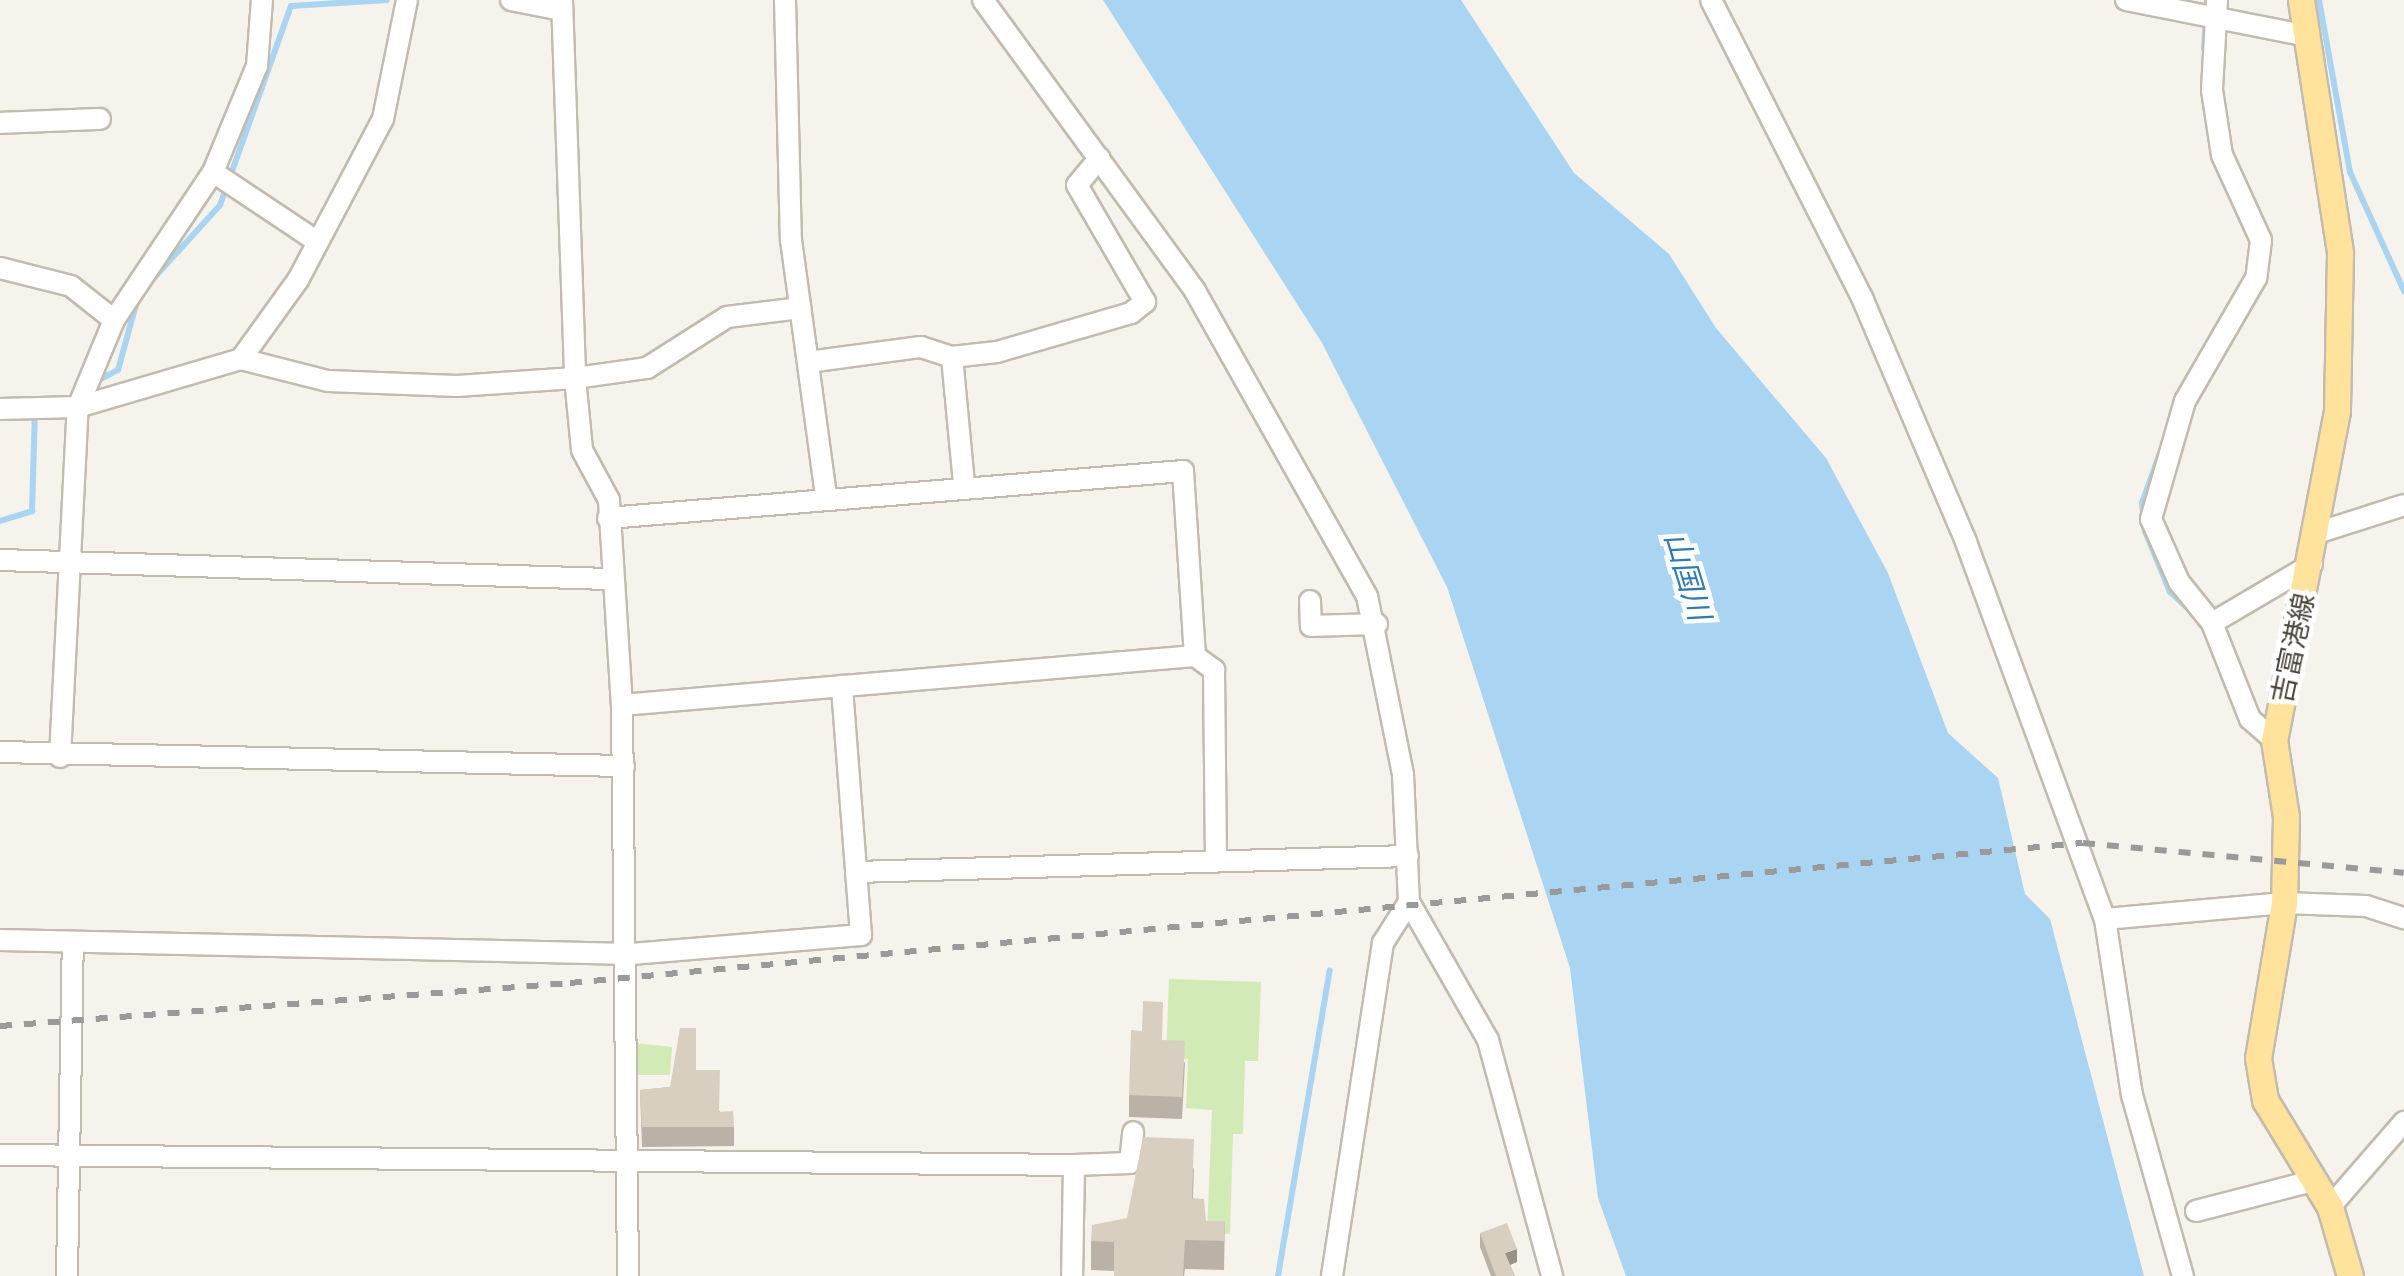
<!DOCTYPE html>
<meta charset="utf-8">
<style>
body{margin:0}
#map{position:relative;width:2404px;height:1276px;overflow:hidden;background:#f6f3ec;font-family:Inter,"Noto Sans JP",sans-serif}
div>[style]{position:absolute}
.green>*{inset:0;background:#d2eab5}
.water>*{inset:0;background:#a9d4f2}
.stream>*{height:6px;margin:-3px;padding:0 3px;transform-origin:3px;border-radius:3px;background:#a9d4f2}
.roads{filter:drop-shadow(2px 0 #c2bbae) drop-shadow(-2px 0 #c2bbae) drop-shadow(0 2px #c2bbae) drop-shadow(0 -2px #c2bbae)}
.minor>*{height:20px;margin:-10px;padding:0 10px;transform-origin:10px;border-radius:10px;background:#fff}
.major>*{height:25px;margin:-12.5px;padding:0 12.5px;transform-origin:12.5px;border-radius:12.5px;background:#ffe39c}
.rail>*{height:6px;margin-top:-3px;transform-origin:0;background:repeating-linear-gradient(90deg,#9a9a9a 0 12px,transparent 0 24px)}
.wall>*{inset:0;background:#bab2a6}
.shaded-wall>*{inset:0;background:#979187}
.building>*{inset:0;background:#d8cfc1}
span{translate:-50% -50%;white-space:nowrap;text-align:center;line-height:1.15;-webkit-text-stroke:9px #fff;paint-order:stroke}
.street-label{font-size:28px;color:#4b4439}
.water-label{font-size:30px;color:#2e7ab2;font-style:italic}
</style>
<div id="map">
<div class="green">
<i style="clip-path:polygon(1169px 979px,1261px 982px,1258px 1061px,1245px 1061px,1243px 1134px,1233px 1134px,1230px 1234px,1207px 1233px,1212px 1110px,1186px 1108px,1188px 1059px,1166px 1058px)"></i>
<i style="clip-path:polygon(634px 1043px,672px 1047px,670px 1075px,634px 1075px)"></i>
</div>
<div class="water">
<i style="clip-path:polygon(1103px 0,1461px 0,1574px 173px,1669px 254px,1716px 328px,1826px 458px,1888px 573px,1948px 733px,1998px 778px,2025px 894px,2050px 919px,2144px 1276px,1626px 1276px,1598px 1198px,1570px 968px,1447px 587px,1322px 343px)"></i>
</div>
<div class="stream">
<i style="left:2319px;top:0;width:175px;rotate:79.8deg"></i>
<i style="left:2350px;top:172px;width:131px;rotate:65.6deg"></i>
<i style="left:2204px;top:49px;width:49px;rotate:-86.5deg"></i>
<i style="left:153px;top:279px;width:100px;rotate:-47.8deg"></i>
<i style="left:220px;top:205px;width:211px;rotate:-70.4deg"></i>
<i style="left:291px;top:6px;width:96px;rotate:-3.6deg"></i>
<i style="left:95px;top:382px;width:26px;rotate:-28deg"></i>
<i style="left:118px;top:370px;width:72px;rotate:-74.6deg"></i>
<i style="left:2160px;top:453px;width:53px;rotate:109.8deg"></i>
<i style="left:2142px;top:503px;width:28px;rotate:84deg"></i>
<i style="left:2145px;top:531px;width:66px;rotate:67.7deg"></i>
<i style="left:2170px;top:592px;width:25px;rotate:42deg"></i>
<i style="left:0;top:521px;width:34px;rotate:-17deg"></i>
<i style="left:32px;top:511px;width:99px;rotate:-88.3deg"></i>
<i style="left:1278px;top:1276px;width:310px;rotate:-80.4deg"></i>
</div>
<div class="roads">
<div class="minor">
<i style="left:511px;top:0;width:52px;rotate:11.1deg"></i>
<i style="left:562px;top:0;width:378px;rotate:88deg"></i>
<i style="left:575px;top:378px;width:72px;rotate:84.4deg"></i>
<i style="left:582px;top:450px;width:57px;rotate:61.6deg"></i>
<i style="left:609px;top:500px;width:205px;rotate:86.4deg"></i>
<i style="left:622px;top:705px;width:571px;rotate:89.4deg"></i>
<i style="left:785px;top:0;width:240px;rotate:88.6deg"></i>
<i style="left:791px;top:240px;width:256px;rotate:82.2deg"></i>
<i style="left:983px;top:0;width:360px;rotate:53.9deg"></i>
<i style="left:1195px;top:291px;width:350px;rotate:60.6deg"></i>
<i style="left:1367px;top:596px;width:183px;rotate:78.6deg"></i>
<i style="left:1403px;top:775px;width:127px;rotate:87.3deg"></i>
<i style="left:1409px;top:902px;width:159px;rotate:60.2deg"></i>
<i style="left:1488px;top:1040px;width:245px;rotate:74.8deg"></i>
<i style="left:1711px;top:0;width:336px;rotate:63.1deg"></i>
<i style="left:1863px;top:300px;width:263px;rotate:66.9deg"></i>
<i style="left:1966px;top:542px;width:402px;rotate:69.8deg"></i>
<i style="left:2105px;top:919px;width:178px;rotate:81.3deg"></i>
<i style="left:2132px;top:1095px;width:188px;rotate:74.3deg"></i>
<i style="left:2126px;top:0;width:186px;rotate:11.2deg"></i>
<i style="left:2217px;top:0;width:90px;rotate:93.2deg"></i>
<i style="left:2212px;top:90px;width:66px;rotate:81.3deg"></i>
<i style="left:2222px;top:155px;width:94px;rotate:65.4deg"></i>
<i style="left:2261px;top:240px;width:38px;rotate:97deg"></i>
<i style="left:2256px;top:278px;width:142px;rotate:120deg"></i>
<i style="left:2185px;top:401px;width:123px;rotate:106.1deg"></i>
<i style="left:2151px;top:519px;width:69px;rotate:66deg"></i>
<i style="left:2179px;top:582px;width:53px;rotate:51.2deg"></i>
<i style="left:2212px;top:623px;width:103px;rotate:68.4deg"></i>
<i style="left:2250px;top:719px;width:32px;rotate:41deg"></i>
<i style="left:0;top:123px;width:100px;rotate:-2.3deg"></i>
<i style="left:213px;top:172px;width:126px;rotate:33.7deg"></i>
<i style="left:0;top:268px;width:73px;rotate:14.2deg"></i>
<i style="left:71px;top:286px;width:55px;rotate:38.3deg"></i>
<i style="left:952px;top:357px;width:129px;rotate:84.6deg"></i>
<i style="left:241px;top:359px;width:90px;rotate:14.2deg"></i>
<i style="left:328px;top:381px;width:129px;rotate:2.2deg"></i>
<i style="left:457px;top:386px;width:118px;rotate:-3.9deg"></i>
<i style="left:575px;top:378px;width:73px;rotate:-7.9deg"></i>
<i style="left:647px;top:368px;width:95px;rotate:-32.5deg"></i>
<i style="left:727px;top:317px;width:74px;rotate:-7deg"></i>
<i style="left:808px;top:362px;width:114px;rotate:-7.6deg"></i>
<i style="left:921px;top:347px;width:33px;rotate:18deg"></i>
<i style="left:952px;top:357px;width:45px;rotate:-6.3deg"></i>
<i style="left:997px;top:352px;width:140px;rotate:-16.2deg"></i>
<i style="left:1131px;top:313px;width:18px;rotate:-38deg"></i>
<i style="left:1145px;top:302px;width:135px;rotate:-120.2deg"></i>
<i style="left:1077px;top:185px;width:35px;rotate:-50deg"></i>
<i style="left:0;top:409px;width:78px;rotate:-1.5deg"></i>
<i style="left:78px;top:407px;width:170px;rotate:-16.4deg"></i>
<i style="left:241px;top:359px;width:97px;rotate:-54.2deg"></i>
<i style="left:298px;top:280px;width:182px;rotate:-62.2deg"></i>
<i style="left:383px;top:119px;width:121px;rotate:-78.6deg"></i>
<i style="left:608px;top:518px;width:577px;rotate:-4.67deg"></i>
<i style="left:1183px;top:471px;width:185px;rotate:86.3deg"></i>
<i style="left:2317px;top:533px;width:91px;rotate:-17.8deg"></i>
<i style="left:0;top:560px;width:609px;rotate:1.79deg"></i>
<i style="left:1310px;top:601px;width:25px;rotate:88deg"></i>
<i style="left:1311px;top:626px;width:66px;rotate:-1.7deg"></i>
<i style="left:2212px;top:623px;width:116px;rotate:-30.5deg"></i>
<i style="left:622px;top:705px;width:575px;rotate:-4.89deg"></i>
<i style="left:1195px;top:656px;width:24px;rotate:36deg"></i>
<i style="left:1214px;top:670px;width:187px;rotate:89.4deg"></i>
<i style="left:0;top:752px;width:624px;rotate:1.29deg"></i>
<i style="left:60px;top:757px;width:350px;rotate:-87.1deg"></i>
<i style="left:78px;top:407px;width:94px;rotate:-67.5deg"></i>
<i style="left:114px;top:320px;width:178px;rotate:-56.2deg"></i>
<i style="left:213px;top:172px;width:115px;rotate:-67.5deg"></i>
<i style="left:257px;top:66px;width:66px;rotate:-85.7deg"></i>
<i style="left:856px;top:872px;width:552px;rotate:-1.66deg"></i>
<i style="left:2105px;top:919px;width:180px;rotate:-5.1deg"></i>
<i style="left:2284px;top:903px;width:82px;rotate:2.1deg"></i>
<i style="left:2366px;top:906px;width:40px;rotate:18deg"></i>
<i style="left:0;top:940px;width:631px;rotate:1.27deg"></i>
<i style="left:631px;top:954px;width:231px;rotate:-4.7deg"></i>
<i style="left:861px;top:935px;width:250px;rotate:-94.4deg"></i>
<i style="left:0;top:1155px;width:1074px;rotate:0.53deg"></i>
<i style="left:1074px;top:1165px;width:111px;rotate:91deg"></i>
<i style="left:1074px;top:1165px;width:56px;rotate:-2deg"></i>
<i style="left:1130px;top:1163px;width:31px;rotate:-84deg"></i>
<i style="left:2330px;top:1207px;width:113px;rotate:-49deg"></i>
<i style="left:2196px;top:1211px;width:120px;rotate:-14.5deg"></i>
<i style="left:67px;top:1276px;width:333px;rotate:-89deg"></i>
<i style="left:1332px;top:1276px;width:337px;rotate:-81.3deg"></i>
<i style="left:1383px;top:943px;width:49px;rotate:-57.6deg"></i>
</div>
<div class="major">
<i style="left:2301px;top:0;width:256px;rotate:81.2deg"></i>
<i style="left:2340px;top:253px;width:158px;rotate:91.1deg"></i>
<i style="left:2337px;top:411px;width:335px;rotate:100.8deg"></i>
<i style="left:2274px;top:740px;width:78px;rotate:81.1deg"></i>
<i style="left:2286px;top:817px;width:86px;rotate:91.3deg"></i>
<i style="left:2284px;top:903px;width:157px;rotate:99.5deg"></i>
<i style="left:2258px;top:1058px;width:43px;rotate:80.5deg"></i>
<i style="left:2265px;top:1100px;width:125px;rotate:58.7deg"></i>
<i style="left:2330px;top:1207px;width:72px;rotate:73.8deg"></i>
</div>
</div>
<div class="rail">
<i style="left:0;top:1026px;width:572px;rotate:-4.31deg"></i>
<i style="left:570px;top:983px;width:1519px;rotate:-5.29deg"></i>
<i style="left:2083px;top:843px;width:322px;rotate:5.3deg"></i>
</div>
<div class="wall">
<i style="clip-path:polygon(1162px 1040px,1185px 1063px,1182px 1119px,1129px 1117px,1129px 1095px)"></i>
<i style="clip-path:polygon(696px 1070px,720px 1112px,734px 1127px,734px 1146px,642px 1147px,640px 1090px,670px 1087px)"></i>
<i style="clip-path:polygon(1194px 1168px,1193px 1198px,1206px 1221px,1225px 1221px,1224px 1270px,1185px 1269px,1184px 1276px,1114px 1276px,1114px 1271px,1091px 1270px,1091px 1241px,1127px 1218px)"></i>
<i style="clip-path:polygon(1480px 1233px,1517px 1262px,1510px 1265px,1515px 1276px,1491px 1276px,1480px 1247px)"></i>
</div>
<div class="shaded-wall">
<i style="clip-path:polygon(1517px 1249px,1517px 1262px,1505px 1267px,1505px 1253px)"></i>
</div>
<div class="building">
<i style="clip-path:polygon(1143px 1001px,1163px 1002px,1162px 1040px,1185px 1041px,1182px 1097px,1129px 1095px,1131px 1030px,1142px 1031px)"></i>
<i style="clip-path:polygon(680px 1028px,696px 1028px,696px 1070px,720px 1070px,719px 1112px,733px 1111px,734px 1127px,642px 1127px,640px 1090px,670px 1087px)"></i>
<i style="clip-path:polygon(1143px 1137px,1194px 1139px,1192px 1198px,1204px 1199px,1206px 1221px,1225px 1221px,1224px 1241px,1185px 1240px,1183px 1276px,1114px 1276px,1114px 1242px,1091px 1241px,1092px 1225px,1127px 1218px)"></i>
<i style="clip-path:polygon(1507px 1223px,1517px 1249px,1505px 1253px,1515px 1276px,1496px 1276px,1480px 1233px)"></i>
</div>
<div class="street-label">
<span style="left:2293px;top:648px;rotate:-78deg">吉富港線</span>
</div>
<div class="water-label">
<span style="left:1688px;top:576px;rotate:73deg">山国川</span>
</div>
</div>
